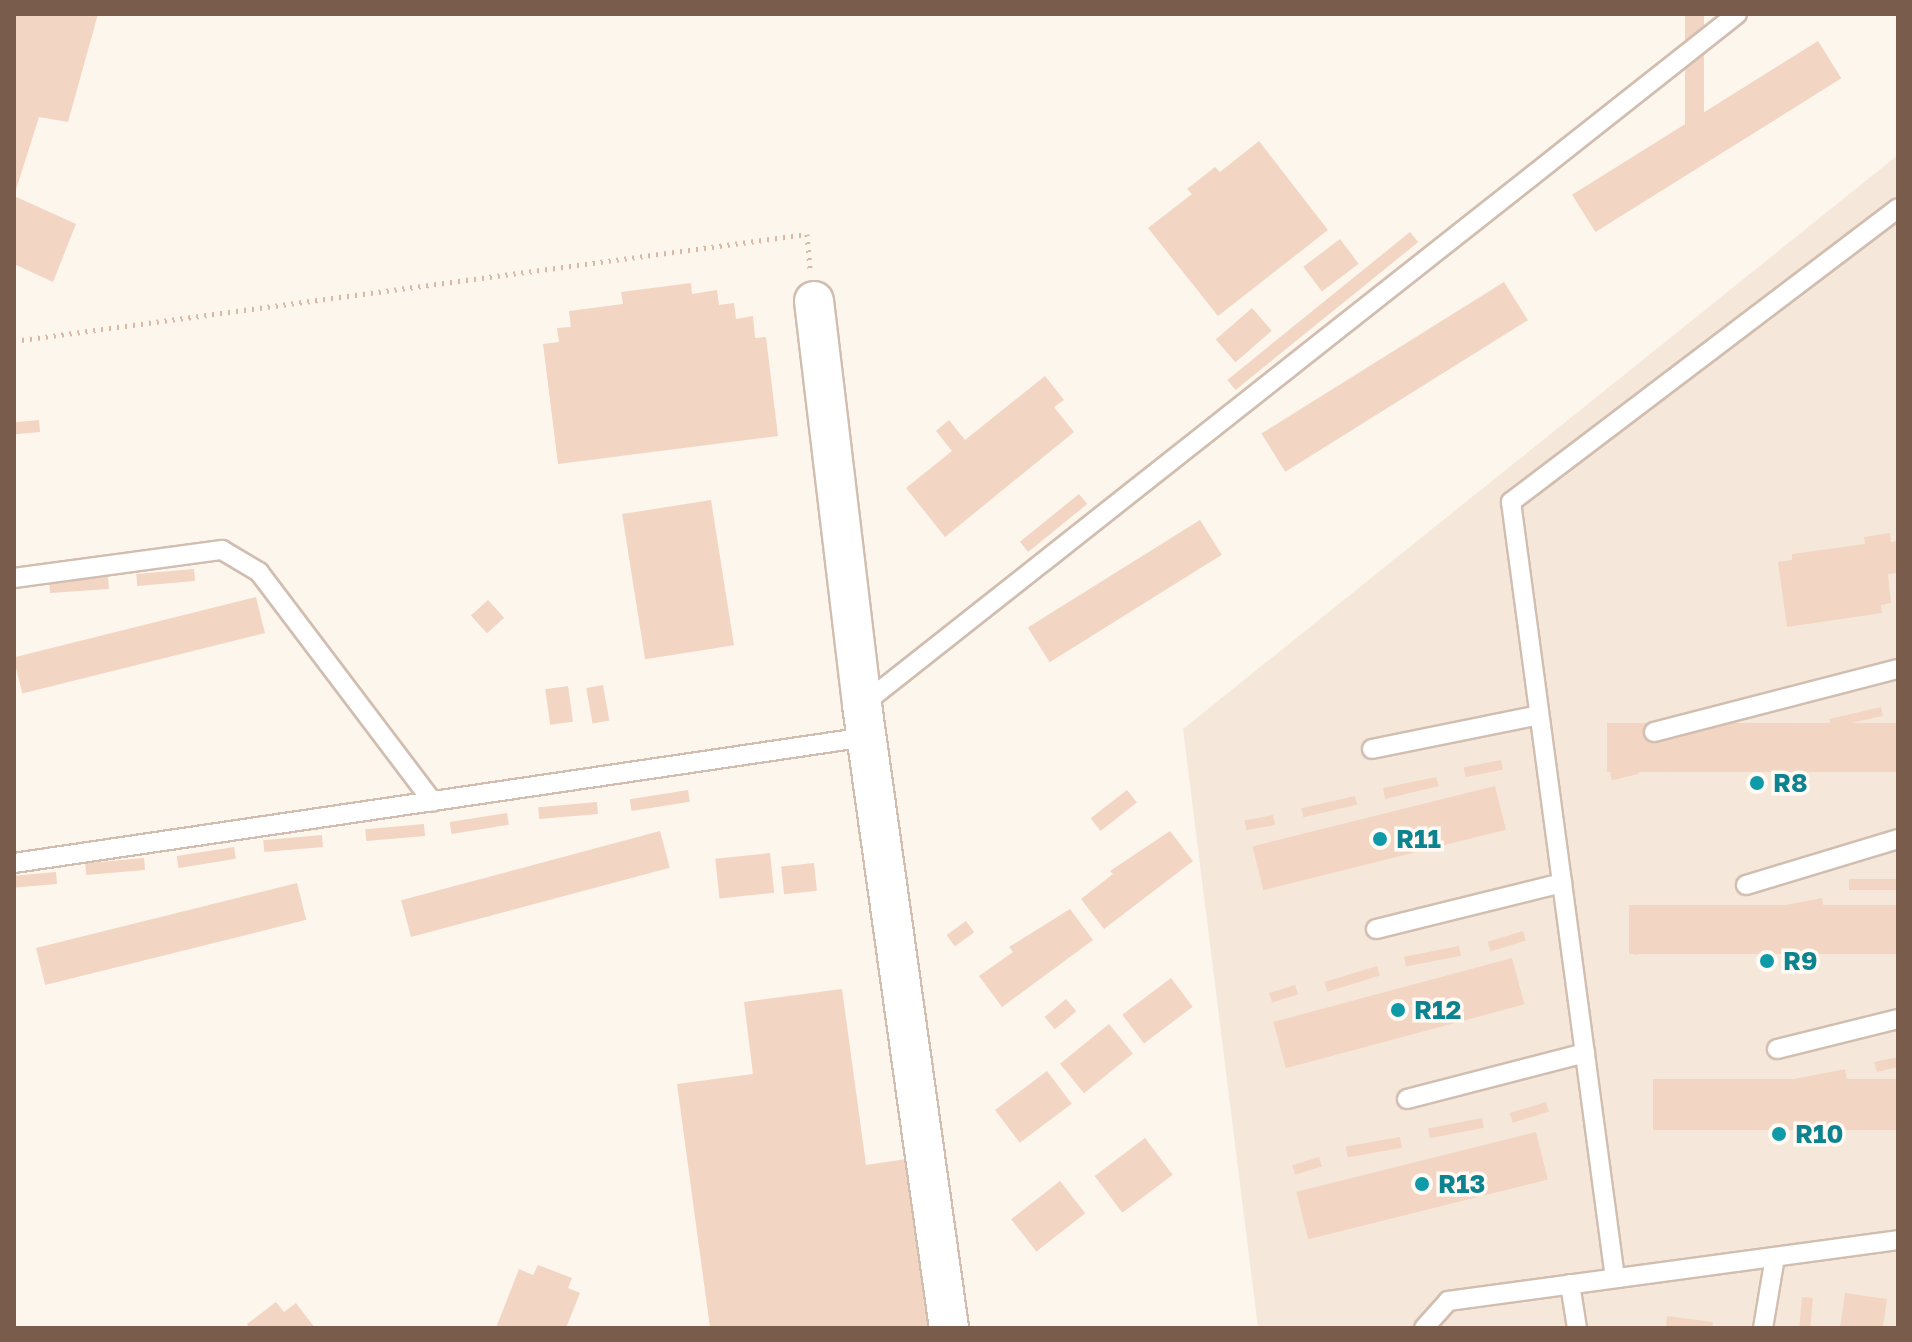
<!DOCTYPE html>
<style>
body{margin:0}
#map{position:relative;width:1912px;height:1342px;overflow:hidden;background:#fdf6ec;font-family:"Golos Text",sans-serif}
div>[style]{position:absolute}
.residential>*{inset:0;background:#f5e8da}
.building>*{inset:0;background:#f3d5c3;transform-origin:0 0}
.path>*{height:5px;margin-top:-2.5px;transform-origin:0;background:repeating-linear-gradient(90deg,#d9b8a5 0 2px,transparent 0 8px)}
.roads{filter:drop-shadow(2px 0 #d1beb0) drop-shadow(-2px 0 #d1beb0) drop-shadow(0 2px #d1beb0) drop-shadow(0 -2px #d1beb0)}
.service>*{height:18px;margin:-9px;padding:0 9px;transform-origin:9px;border-radius:9px;background:#fff}
.minor>*{height:38px;margin:-19px;padding:0 19px;transform-origin:19px;border-radius:19px;background:#fff}
.dots>*{width:22px;height:22px;translate:-50% -50%;box-sizing:border-box;border:4px solid #fffaf3;border-radius:50%}
span{translate:-50% -50%;white-space:nowrap;text-align:center;line-height:1.15;-webkit-text-stroke:7px #fffaf3;paint-order:stroke}
.culture-label{font-size:26px;color:#0d838f;font-weight:700}
.left{translate:0 -50%;text-align:left}
.frame{position:absolute;inset:0;border:16px solid #7a5c4d;pointer-events:none}
</style>
<div id="map">
<div class="residential">
<i style="clip-path:polygon(1898px 155px,1898px 1328px,1258px 1328px,1183px 729px)"></i>
</div>
<div class="building">
<i style="clip-path:polygon(14px 14px,98px 14px,68px 122px,39px 117px,15px 193px)"></i>
<i style="left:1685px;top:14px;width:19px;height:119px"></i>
<i style="left:1818px;top:41px;width:44px;height:290px;rotate:58deg"></i>
<i style="clip-path:polygon(1259px 141px,1328px 230px,1218px 316px,1148px 228px,1192px 194px,1187px 189px,1215px 167px,1220px 172px)"></i>
<i style="clip-path:polygon(14px 196px,76px 224px,53px 282px,14px 264px)"></i>
<i style="left:1410px;top:232px;width:13px;height:235px;rotate:51deg"></i>
<i style="left:1340px;top:239px;width:31px;height:46px;rotate:53deg"></i>
<i style="left:1504px;top:282px;width:45px;height:286px;rotate:58deg"></i>
<i style="clip-path:polygon(691px 283px,692px 294px,717px 290px,719px 305px,734px 303px,736px 319px,753px 316px,755px 338px,766px 337px,778px 436px,558px 464px,543px 344px,559px 342px,557px 328px,571px 327px,569px 311px,623px 304px,621px 292px)"></i>
<i style="left:1252px;top:308px;width:30px;height:48px;rotate:49deg"></i>
<i style="clip-path:polygon(1045px 376px,1064px 400px,1054px 407px,1074px 432px,945px 537px,906px 488px,952px 451px,936px 431px,949px 420px,965px 440px)"></i>
<i style="left:39px;top:420px;width:12px;height:25px;rotate:85deg"></i>
<i style="left:1079px;top:494px;width:13px;height:76px;rotate:51deg"></i>
<i style="left:711px;top:500px;width:147px;height:90px;rotate:81deg"></i>
<i style="left:1200px;top:520px;width:41px;height:203px;rotate:58deg"></i>
<i style="clip-path:polygon(1890px 533px,1891px 542px,1898px 541px,1898px 573px,1888px 574px,1891px 603px,1881px 605px,1882px 613px,1787px 627px,1778px 562px,1792px 560px,1792px 554px,1865px 544px,1864px 537px)"></i>
<i style="left:194px;top:569px;width:12px;height:58px;rotate:85deg"></i>
<i style="left:108px;top:576px;width:13px;height:59px;rotate:86deg"></i>
<i style="left:256px;top:597px;width:37px;height:250px;rotate:76deg"></i>
<i style="left:488px;top:600px;width:24px;height:23px;rotate:48deg"></i>
<i style="left:603px;top:685px;width:36px;height:17px;rotate:80deg"></i>
<i style="left:568px;top:686px;width:36px;height:23px;rotate:82deg"></i>
<i style="left:1881px;top:707px;width:9px;height:53px;rotate:77deg"></i>
<i style="left:1898px;top:723px;width:49px;height:291px;rotate:90deg"></i>
<i style="left:1800px;top:726px;width:9px;height:55px;rotate:77deg"></i>
<i style="left:1717px;top:746px;width:9px;height:53px;rotate:72deg"></i>
<i style="left:1501px;top:760px;width:10px;height:38px;rotate:79deg"></i>
<i style="left:1637px;top:766px;width:8px;height:28px;rotate:76deg"></i>
<i style="clip-path:polygon(1436px 777px,1439px 786px,1385px 799px,1383px 788px)"></i>
<i style="left:1495px;top:786px;width:45px;height:250px;rotate:76deg"></i>
<i style="left:688px;top:790px;width:12px;height:59px;rotate:81deg"></i>
<i style="left:1127px;top:790px;width:16px;height:46px;rotate:52deg"></i>
<i style="left:1355px;top:796px;width:9px;height:55px;rotate:77deg"></i>
<i style="left:597px;top:802px;width:12px;height:59px;rotate:85deg"></i>
<i style="left:507px;top:813px;width:12px;height:58px;rotate:81deg"></i>
<i style="left:1273px;top:815px;width:10px;height:29px;rotate:79deg"></i>
<i style="left:424px;top:824px;width:12px;height:59px;rotate:85deg"></i>
<i style="left:660px;top:831px;width:38px;height:268px;rotate:75deg"></i>
<i style="clip-path:polygon(1170px 831px,1193px 861px,1104px 929px,1081px 899px,1113px 874px,1110px 871px)"></i>
<i style="left:322px;top:835px;width:12px;height:59px;rotate:85deg"></i>
<i style="left:234px;top:847px;width:12px;height:58px;rotate:81deg"></i>
<i style="left:770px;top:853px;width:40px;height:55px;rotate:84deg"></i>
<i style="left:144px;top:858px;width:12px;height:59px;rotate:85deg"></i>
<i style="left:814px;top:863px;width:28px;height:33px;rotate:84deg"></i>
<i style="left:56px;top:872px;width:12px;height:42px;rotate:85deg"></i>
<i style="left:1898px;top:879px;width:11px;height:49px;rotate:90deg"></i>
<i style="left:297px;top:883px;width:38px;height:269px;rotate:76deg"></i>
<i style="left:1822px;top:898px;width:10px;height:54px;rotate:79deg"></i>
<i style="left:1898px;top:905px;width:49px;height:269px;rotate:90deg"></i>
<i style="clip-path:polygon(1070px 909px,1093px 940px,1002px 1007px,979px 976px,1013px 952px,1009px 947px)"></i>
<i style="clip-path:polygon(1741px 919px,1742px 927px,1690px 940px,1688px 931px)"></i>
<i style="left:966px;top:921px;width:14px;height:24px;rotate:54deg"></i>
<i style="left:1523px;top:931px;width:10px;height:37px;rotate:73deg"></i>
<i style="left:1659px;top:938px;width:9px;height:28px;rotate:72deg"></i>
<i style="left:1459px;top:946px;width:10px;height:56px;rotate:79deg"></i>
<i style="left:1512px;top:958px;width:48px;height:247px;rotate:75deg"></i>
<i style="left:1377px;top:966px;width:10px;height:55px;rotate:73deg"></i>
<i style="left:1171px;top:978px;width:36px;height:61px;rotate:53deg"></i>
<i style="left:1295px;top:985px;width:10px;height:27px;rotate:73deg"></i>
<i style="clip-path:polygon(842px 989px,866px 1165px,906px 1159px,929px 1328px,710px 1328px,677px 1084px,753px 1074px,744px 1002px)"></i>
<i style="left:1066px;top:999px;width:16px;height:28px;rotate:50deg"></i>
<i style="left:1109px;top:1024px;width:38px;height:63px;rotate:51deg"></i>
<i style="clip-path:polygon(1898px 1057px,1898px 1067px,1877px 1072px,1874px 1062px)"></i>
<i style="left:1845px;top:1069px;width:10px;height:56px;rotate:79deg"></i>
<i style="left:1047px;top:1071px;width:41px;height:65px;rotate:53deg"></i>
<i style="left:1898px;top:1079px;width:51px;height:245px;rotate:90deg"></i>
<i style="left:1765px;top:1089px;width:9px;height:56px;rotate:84deg"></i>
<i style="left:1546px;top:1102px;width:10px;height:38px;rotate:73deg"></i>
<i style="left:1683px;top:1109px;width:9px;height:28px;rotate:77deg"></i>
<i style="left:1482px;top:1118px;width:10px;height:55px;rotate:79deg"></i>
<i style="left:1536px;top:1132px;width:49px;height:247px;rotate:76deg"></i>
<i style="left:1400px;top:1137px;width:11px;height:55px;rotate:80deg"></i>
<i style="left:1145px;top:1138px;width:46px;height:63px;rotate:53deg"></i>
<i style="left:1319px;top:1157px;width:10px;height:28px;rotate:73deg"></i>
<i style="left:1060px;top:1181px;width:41px;height:62px;rotate:52deg"></i>
<i style="clip-path:polygon(538px 1265px,572px 1278px,568px 1288px,580px 1293px,566px 1328px,496px 1328px,519px 1269px,533px 1275px)"></i>
<i style="clip-path:polygon(1845px 1293px,1887px 1299px,1883px 1328px,1840px 1328px)"></i>
<i style="left:1802px;top:1297px;width:11px;height:31px;rotate:5deg"></i>
<i style="clip-path:polygon(276px 1302px,284px 1312px,296px 1303px,315px 1328px,249px 1328px,247px 1324px)"></i>
<i style="clip-path:polygon(1667px 1316px,1713px 1322px,1712px 1328px,1666px 1328px)"></i>
</div>
<div class="path">
<i style="left:14px;top:341px;width:800px;rotate:-7.68deg"></i>
<i style="left:807px;top:234px;width:35px;rotate:85deg"></i>
</div>
<div class="roads">
<div class="service">
<i style="left:14px;top:578px;width:210px;rotate:-7.7deg"></i>
<i style="left:222px;top:550px;width:43px;rotate:30.7deg"></i>
<i style="left:259px;top:572px;width:288px;rotate:52.9deg"></i>
<i style="left:862px;top:705px;width:1115px;rotate:-38.3deg"></i>
<i style="left:1654px;top:732px;width:252px;rotate:-14.5deg"></i>
<i style="left:1372px;top:749px;width:170px;rotate:-11.5deg"></i>
<i style="left:14px;top:863px;width:861px;rotate:-8.41deg"></i>
<i style="left:1746px;top:885px;width:159px;rotate:-16.8deg"></i>
<i style="left:1376px;top:929px;width:192px;rotate:-13.9deg"></i>
<i style="left:1777px;top:1049px;width:125px;rotate:-13.9deg"></i>
<i style="left:1407px;top:1099px;width:184px;rotate:-14.5deg"></i>
<i style="left:1615px;top:1278px;width:783px;rotate:-97.63deg"></i>
<i style="left:1511px;top:502px;width:486px;rotate:-37.2deg"></i>
<i style="left:1570px;top:1284px;width:45px;rotate:81deg"></i>
<i style="left:1424px;top:1328px;width:36px;rotate:-48deg"></i>
<i style="left:1448px;top:1301px;width:454px;rotate:-7.7deg"></i>
<i style="left:1763px;top:1328px;width:72px;rotate:-80.4deg"></i>
</div>
<div class="minor">
<i style="left:814px;top:301px;width:407px;rotate:83.2deg"></i>
<i style="left:862px;top:705px;width:629px;rotate:82.05deg"></i>
</div>
</div>
<div class="dots">
<i style="left:1757px;top:783px;background:#0f9aa8"></i>
<i style="left:1380px;top:839px;background:#0f9aa8"></i>
<i style="left:1767px;top:961px;background:#0f9aa8"></i>
<i style="left:1398px;top:1010px;background:#0f9aa8"></i>
<i style="left:1779px;top:1134px;background:#0f9aa8"></i>
<i style="left:1422px;top:1184px;background:#0f9aa8"></i>
</div>
<div class="culture-label">
<span class="left" style="left:1773px;top:783px">R8</span>
<span class="left" style="left:1396px;top:839px">R11</span>
<span class="left" style="left:1783px;top:961px">R9</span>
<span class="left" style="left:1414px;top:1010px">R12</span>
<span class="left" style="left:1795px;top:1134px">R10</span>
<span class="left" style="left:1438px;top:1184px">R13</span>
</div>
<div class="frame"></div>
</div>
